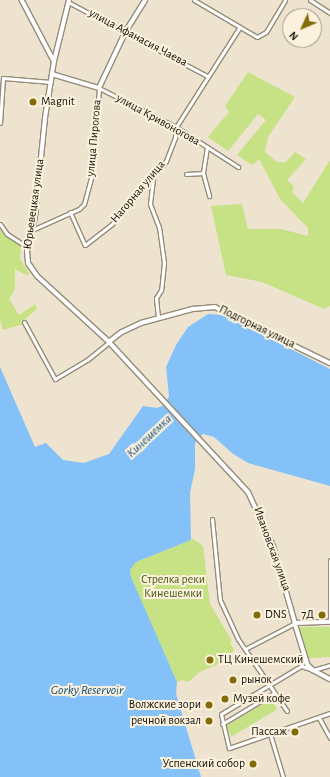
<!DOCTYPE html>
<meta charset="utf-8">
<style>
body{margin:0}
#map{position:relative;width:330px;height:777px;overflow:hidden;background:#eee3cf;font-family:"Alegreya Sans",sans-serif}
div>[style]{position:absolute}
.green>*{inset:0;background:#c7e285;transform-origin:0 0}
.water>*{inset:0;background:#83c1f8}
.roads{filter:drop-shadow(1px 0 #958c79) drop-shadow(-1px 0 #958c79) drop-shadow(0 1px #958c79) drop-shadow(0 -1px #958c79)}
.minor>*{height:3px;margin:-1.5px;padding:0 1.5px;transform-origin:1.5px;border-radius:1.5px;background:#fff}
.tertiary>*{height:3.5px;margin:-1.75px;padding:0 1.75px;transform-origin:1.75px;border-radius:1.75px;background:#fff}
.secondary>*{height:4px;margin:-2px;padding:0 2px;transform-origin:2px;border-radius:2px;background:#fff}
.dots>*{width:11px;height:11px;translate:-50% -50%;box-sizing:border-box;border:2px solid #fbf1dc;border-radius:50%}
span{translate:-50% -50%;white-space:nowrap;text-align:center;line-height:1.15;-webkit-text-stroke:4px #fbf1dc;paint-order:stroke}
.street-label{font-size:12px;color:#14110a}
.poi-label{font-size:12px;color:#14110a}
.left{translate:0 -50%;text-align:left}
.right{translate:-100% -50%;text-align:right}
.park-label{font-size:12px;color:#485914}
.water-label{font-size:13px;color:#144d7a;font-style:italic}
.north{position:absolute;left:282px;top:8px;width:40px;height:40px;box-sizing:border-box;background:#fbf1dc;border:1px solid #9f9788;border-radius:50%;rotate:226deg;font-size:11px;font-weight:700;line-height:16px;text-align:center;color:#14110a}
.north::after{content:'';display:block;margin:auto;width:14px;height:18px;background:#836c07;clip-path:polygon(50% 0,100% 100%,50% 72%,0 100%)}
</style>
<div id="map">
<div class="green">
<i style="clip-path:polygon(248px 72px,295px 97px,268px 137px,265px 152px,277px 162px,286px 162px,295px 152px,306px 159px,287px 180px,294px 186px,292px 192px,303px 203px,330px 160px,330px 306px,324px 309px,262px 282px,226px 275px,211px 206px,242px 204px,248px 229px,281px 229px,308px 236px,308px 228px,280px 199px,259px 159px,252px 165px,237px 155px,266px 120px,258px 114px,228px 151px,208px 137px,229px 112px,225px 106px)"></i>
<i style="clip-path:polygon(0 229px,3px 233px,21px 244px,20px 259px,30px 274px,26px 275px,15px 269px,15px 289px,9px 299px,19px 315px,35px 304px,37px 309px,25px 319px,28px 325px,20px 325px,3px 330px,0 320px)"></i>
<i style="clip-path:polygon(192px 538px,203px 546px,210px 604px,232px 641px,230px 642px,234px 650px,226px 661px,200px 672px,188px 682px,181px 680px,177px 682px,129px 574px,132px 566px,136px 562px,191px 540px)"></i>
<i style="clip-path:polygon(299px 627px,330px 627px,330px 657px,308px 658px)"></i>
<i style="left:271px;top:699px;width:12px;height:53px;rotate:59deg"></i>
</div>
<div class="water">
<i style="clip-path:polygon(208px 314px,224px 315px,330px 369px,330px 486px,248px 463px,232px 453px,214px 437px,203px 434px,195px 443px,195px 469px,190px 493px,191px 540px,136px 562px,130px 570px,131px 577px,177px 682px,176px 694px,201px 777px,0 777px,0 367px,35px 447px,46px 443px,63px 460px,84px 463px,109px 454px,143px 406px,157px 408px,165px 405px,169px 396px,166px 367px,176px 345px,188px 327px)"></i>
</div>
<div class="roads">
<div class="minor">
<i style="left:194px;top:0;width:73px;rotate:30.4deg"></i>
<i style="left:257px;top:37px;width:10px;rotate:-29deg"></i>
<i style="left:266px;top:32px;width:37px;rotate:-59deg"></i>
<i style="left:310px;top:0;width:24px;rotate:33deg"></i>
<i style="left:68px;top:2px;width:157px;rotate:28deg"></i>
<i style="left:0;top:123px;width:45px;rotate:-86.2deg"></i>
<i style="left:3px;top:78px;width:48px;rotate:4.8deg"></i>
<i style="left:207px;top:147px;width:26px;rotate:99deg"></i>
<i style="left:203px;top:173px;width:24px;rotate:75deg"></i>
<i style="left:186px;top:174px;width:17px;rotate:-3deg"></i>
<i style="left:153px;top:179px;width:25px;rotate:97deg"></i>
<i style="left:150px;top:204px;width:25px;rotate:69deg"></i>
<i style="left:159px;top:227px;width:36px;rotate:82deg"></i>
<i style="left:164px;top:263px;width:27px;rotate:96deg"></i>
<i style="left:161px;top:290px;width:9px;rotate:122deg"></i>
<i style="left:156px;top:298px;width:20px;rotate:84deg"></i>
<i style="left:70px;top:212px;width:36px;rotate:66deg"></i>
<i style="left:85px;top:245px;width:34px;rotate:-38deg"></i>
<i style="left:112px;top:224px;width:83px;rotate:-49.4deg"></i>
<i style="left:166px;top:161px;width:25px;rotate:-69deg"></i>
<i style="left:175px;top:138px;width:11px;rotate:-85deg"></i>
<i style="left:176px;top:127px;width:117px;rotate:-57.5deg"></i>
<i style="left:0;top:224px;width:12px;rotate:55deg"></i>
<i style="left:7px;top:234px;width:24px;rotate:33deg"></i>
<i style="left:32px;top:230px;width:51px;rotate:-24.1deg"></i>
<i style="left:79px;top:209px;width:7px;rotate:-45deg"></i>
<i style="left:84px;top:204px;width:31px;rotate:-75deg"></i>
<i style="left:92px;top:174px;width:86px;rotate:-85.3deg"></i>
<i style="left:99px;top:88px;width:86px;rotate:26.9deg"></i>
<i style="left:176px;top:127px;width:74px;rotate:32.8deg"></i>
<i style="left:24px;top:322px;width:65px;rotate:61.5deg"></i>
<i style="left:55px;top:379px;width:37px;rotate:-31deg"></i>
<i style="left:87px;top:360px;width:28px;rotate:-39deg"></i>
<i style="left:212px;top:519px;width:81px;rotate:84.4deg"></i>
<i style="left:220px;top:600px;width:43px;rotate:65.2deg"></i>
<i style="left:238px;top:639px;width:87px;rotate:55.8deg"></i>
<i style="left:330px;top:622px;width:62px;rotate:-90deg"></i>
<i style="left:247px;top:648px;width:54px;rotate:-27.5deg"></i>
<i style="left:305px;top:658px;width:9px;rotate:117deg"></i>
<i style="left:301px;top:666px;width:93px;rotate:149deg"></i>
<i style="left:221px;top:714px;width:35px;rotate:77deg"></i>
<i style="left:229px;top:748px;width:107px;rotate:-19.1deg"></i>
<i style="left:301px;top:666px;width:13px;rotate:18deg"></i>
<i style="left:313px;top:670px;width:18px;rotate:-16deg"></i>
<i style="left:319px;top:718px;width:23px;rotate:61deg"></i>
<i style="left:222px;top:724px;width:61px;rotate:-30.8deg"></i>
<i style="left:270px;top:734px;width:45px;rotate:73.2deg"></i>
</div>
<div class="tertiary">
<i style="left:22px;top:0;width:69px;rotate:62.3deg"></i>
<i style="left:52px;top:74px;width:49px;rotate:16.6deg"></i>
<i style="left:99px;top:88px;width:63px;rotate:-64.7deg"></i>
<i style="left:126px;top:31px;width:36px;rotate:-58deg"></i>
<i style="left:109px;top:342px;width:16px;rotate:-38deg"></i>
<i style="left:122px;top:332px;width:21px;rotate:-25deg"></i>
<i style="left:141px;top:323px;width:54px;rotate:-15.1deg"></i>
<i style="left:193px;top:309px;width:22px;rotate:-5deg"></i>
<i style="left:215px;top:307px;width:128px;rotate:26deg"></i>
<i style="left:295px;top:623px;width:44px;rotate:72.8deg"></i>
<i style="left:308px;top:665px;width:7px;rotate:45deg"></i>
<i style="left:313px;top:670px;width:19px;rotate:28deg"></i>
</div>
<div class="secondary">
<i style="left:69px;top:0;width:63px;rotate:103.8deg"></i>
<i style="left:54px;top:61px;width:58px;rotate:99deg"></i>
<i style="left:45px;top:118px;width:100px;rotate:95.8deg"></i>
<i style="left:35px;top:217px;width:35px;rotate:103deg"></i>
<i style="left:27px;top:251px;width:12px;rotate:85deg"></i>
<i style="left:28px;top:263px;width:16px;rotate:55deg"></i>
<i style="left:37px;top:276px;width:98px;rotate:42.5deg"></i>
<i style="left:109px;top:342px;width:205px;rotate:47.2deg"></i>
<i style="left:248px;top:492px;width:60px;rotate:65.2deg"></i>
<i style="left:273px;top:546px;width:80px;rotate:74.1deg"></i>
<i style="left:295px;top:623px;width:35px;rotate:-2deg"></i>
</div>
</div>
<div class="dots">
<i style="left:33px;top:102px;background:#836c07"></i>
<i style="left:257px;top:615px;background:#836c07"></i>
<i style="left:322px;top:615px;background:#836c07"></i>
<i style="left:210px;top:660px;background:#836c07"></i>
<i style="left:233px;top:680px;background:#836c07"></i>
<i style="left:225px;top:699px;background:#836c07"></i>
<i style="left:209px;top:705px;background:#836c07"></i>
<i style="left:209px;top:721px;background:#836c07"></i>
<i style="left:295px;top:732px;background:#836c07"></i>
<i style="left:253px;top:764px;background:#836c07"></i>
</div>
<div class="street-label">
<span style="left:138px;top:38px;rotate:28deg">улица Афанасия Чаева</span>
<span style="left:158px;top:120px;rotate:29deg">улица Кривоногова</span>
<span style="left:94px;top:138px;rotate:-85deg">улица Пирогова</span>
<span style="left:138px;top:192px;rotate:-50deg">Нагорная улица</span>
<span style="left:34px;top:204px;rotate:-82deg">Юрьевецкая улица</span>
<span style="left:257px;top:327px;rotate:26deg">Подгорная улица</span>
<span style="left:272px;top:549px;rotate:70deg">Ивановская улица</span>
</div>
<div class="poi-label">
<span class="left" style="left:41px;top:102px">Magnit</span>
<span class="left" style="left:265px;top:615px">DNS</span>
<span class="right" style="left:314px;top:615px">7Д</span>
<span class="left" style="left:218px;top:660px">ТЦ Кинешемский</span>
<span class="left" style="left:241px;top:680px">рынок</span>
<span class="left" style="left:233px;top:699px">Музей кофе</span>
<span class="right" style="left:201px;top:705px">Волжские зори</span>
<span class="right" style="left:201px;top:721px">речной вокзал</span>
<span class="right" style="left:287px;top:732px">Пассаж</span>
<span class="right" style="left:245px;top:764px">Успенский собор</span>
</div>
<div class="park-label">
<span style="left:173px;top:587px">Стрелка реки<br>Кинешемки</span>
</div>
<div class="water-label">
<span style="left:150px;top:437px;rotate:-43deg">Кинешемка</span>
<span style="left:87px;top:691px">Gorky Reservoir</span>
</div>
<div class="north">N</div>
</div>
